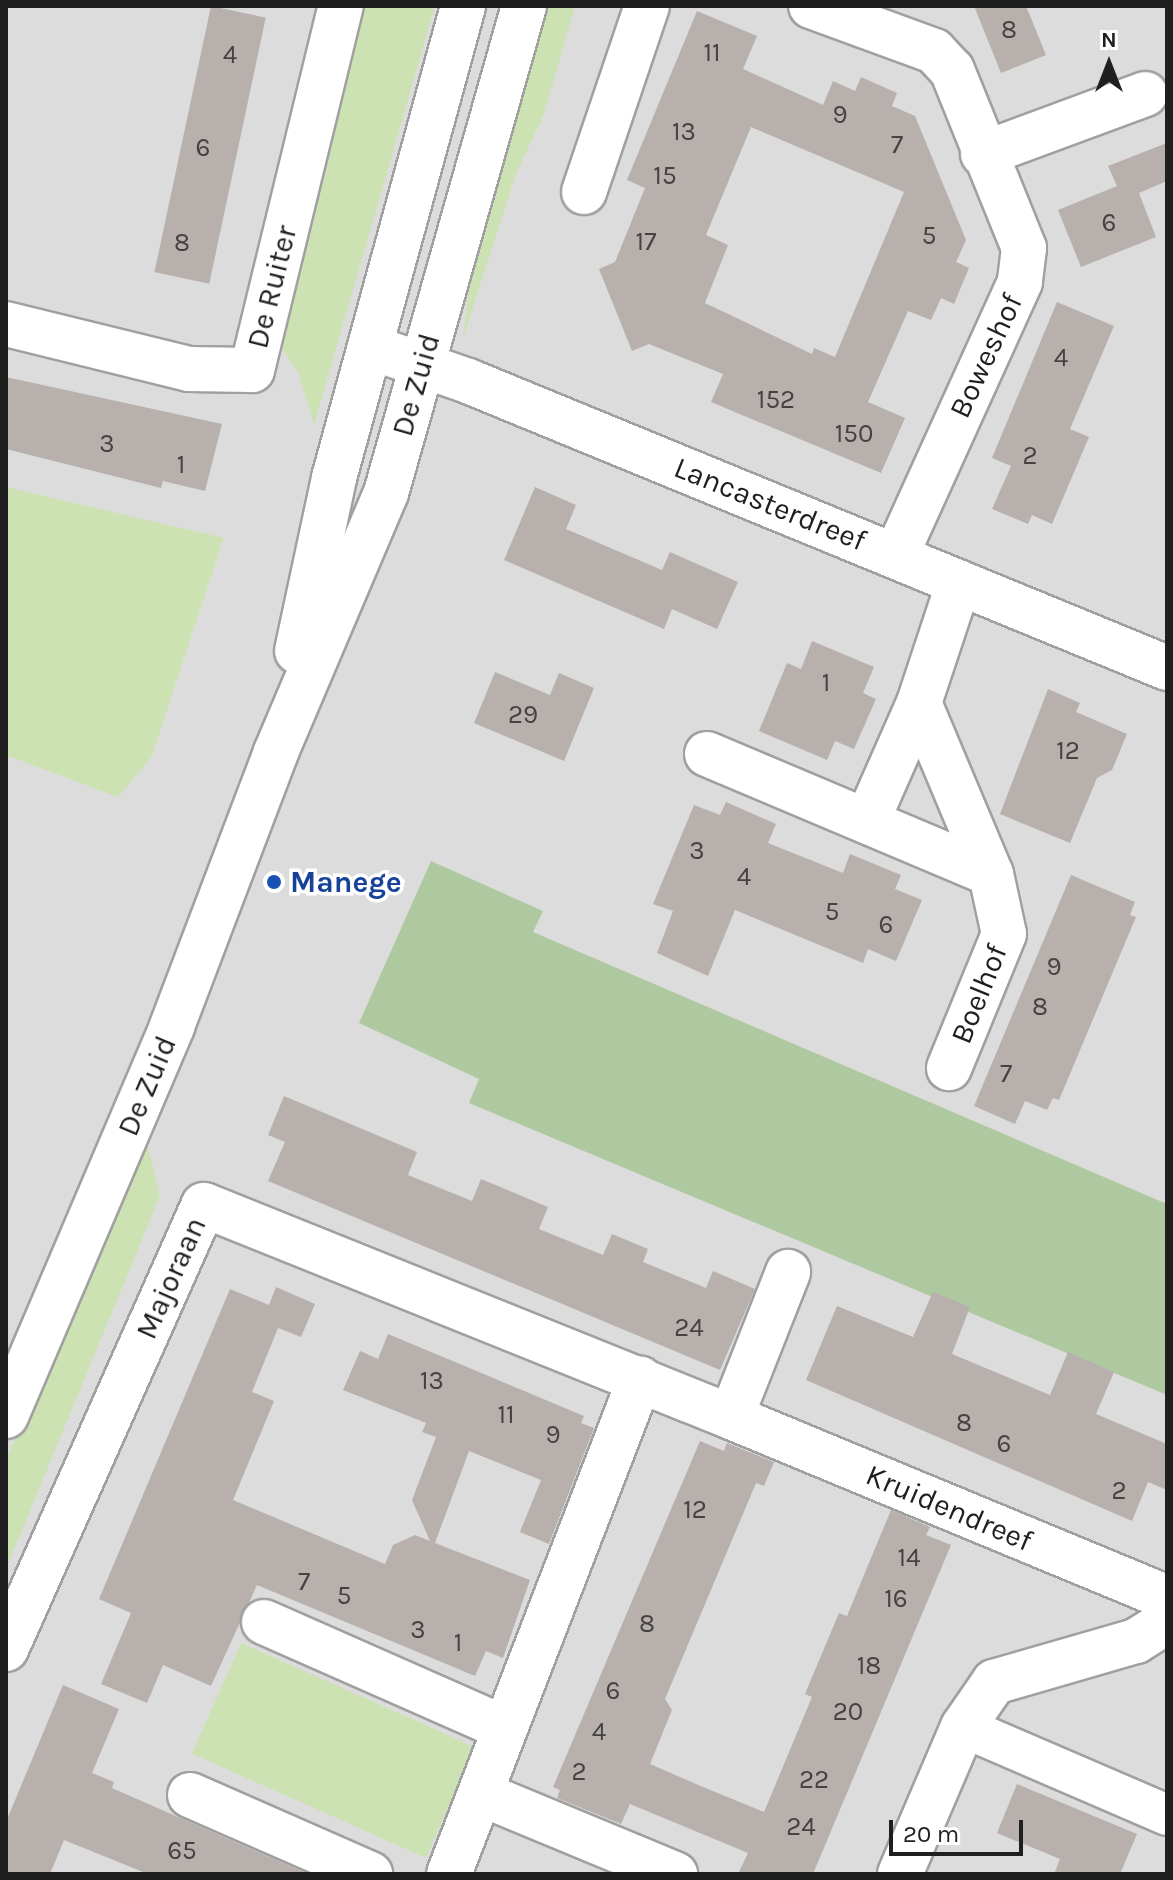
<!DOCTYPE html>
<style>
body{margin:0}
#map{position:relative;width:1173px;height:1880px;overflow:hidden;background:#eeebe6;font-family:Karla,sans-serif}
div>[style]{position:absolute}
.residential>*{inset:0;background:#dddcdc;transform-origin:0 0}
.grass>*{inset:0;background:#cde2b2;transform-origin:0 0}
.forest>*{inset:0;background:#aec9a0}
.building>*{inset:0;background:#b7b0ac;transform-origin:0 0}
.roads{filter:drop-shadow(2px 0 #a0a0a0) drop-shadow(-2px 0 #a0a0a0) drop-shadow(0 2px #a0a0a0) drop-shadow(0 -2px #a0a0a0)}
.pedestrian>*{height:40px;margin:-20px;padding:0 20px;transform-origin:20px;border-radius:20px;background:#fff}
.minor>*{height:44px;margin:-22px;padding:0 22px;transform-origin:22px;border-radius:22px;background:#fff}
.tertiary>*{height:44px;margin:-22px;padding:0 22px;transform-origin:22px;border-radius:22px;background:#fff}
.dots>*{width:22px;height:22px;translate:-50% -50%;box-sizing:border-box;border:4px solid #fff;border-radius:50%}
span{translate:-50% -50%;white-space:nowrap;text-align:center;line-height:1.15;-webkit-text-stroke:7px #fff;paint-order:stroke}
.number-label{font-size:26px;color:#454342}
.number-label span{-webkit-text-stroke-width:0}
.street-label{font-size:30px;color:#1f1f1f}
.transit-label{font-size:30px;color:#164399;font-weight:700}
.left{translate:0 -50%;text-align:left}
.frame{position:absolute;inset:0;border:8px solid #1f1f1f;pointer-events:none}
.north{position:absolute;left:1069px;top:24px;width:80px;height:80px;-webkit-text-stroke:6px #fff;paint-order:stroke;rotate:0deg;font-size:22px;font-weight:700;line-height:32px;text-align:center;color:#1f1f1f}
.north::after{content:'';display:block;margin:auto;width:28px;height:36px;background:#1f1f1f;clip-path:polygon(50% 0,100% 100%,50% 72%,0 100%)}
.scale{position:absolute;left:889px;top:1820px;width:134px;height:36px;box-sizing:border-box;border:4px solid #1f1f1f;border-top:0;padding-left:10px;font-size:24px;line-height:28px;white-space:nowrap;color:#1f1f1f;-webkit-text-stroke:6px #fff;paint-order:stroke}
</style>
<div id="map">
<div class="residential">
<i style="left:6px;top:6px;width:1161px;height:1868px"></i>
</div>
<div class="grass">
<i style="clip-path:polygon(355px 6px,435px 6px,314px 425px,298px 372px,278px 342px)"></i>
<i style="clip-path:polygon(540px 6px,575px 6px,544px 114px,516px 174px,463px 338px,471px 273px)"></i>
<i style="clip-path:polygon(6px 487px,224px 538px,151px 758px,118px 797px,6px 755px)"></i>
<i style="clip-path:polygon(145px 1134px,160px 1196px,6px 1569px,6px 1460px)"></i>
<i style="left:241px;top:1643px;width:256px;height:121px;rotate:24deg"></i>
</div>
<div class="forest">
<i style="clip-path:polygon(431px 861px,543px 911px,533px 932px,1167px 1204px,1167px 1395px,469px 1103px,479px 1079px,359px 1023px)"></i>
</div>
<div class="building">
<i style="left:211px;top:6px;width:56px;height:272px;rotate:12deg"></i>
<i style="clip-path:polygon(974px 6px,1026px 6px,1046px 55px,1001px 73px)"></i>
<i style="clip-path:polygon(evenodd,697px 11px,757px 36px,743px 69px,823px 105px,833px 81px,855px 91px,861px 77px,897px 93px,892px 106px,915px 116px,966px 240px,956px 262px,969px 268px,954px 304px,941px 298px,931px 320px,908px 311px,868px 402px,905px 418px,881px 473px,711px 402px,723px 374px,649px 344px,632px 351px,599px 269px,615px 262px,645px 188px,627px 180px,697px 11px,751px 127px,904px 192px,835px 357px,814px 348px,812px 354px,705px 303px,728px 245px,706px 235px,751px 127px)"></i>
<i style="clip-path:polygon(1167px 143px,1167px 181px,1139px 193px,1156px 237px,1081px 267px,1058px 210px,1117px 186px,1108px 166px)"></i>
<i style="clip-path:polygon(1057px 302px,1114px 326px,1070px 429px,1089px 437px,1052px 524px,1032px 515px,1028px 524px,992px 509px,1011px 466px,992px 458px)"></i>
<i style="clip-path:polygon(6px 377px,222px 424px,205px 491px,163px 481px,161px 488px,6px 449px)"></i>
<i style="clip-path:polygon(535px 487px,576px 505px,566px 529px,662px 570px,670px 552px,738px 582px,717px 629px,672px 609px,664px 629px,504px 560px)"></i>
<i style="clip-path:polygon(812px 641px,874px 667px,863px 693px,876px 699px,854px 749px,835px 741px,827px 760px,759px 731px,787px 663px,801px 669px)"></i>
<i style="clip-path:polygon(495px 672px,550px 695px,559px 673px,594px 688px,564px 761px,474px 723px)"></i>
<i style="clip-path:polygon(1048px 689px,1080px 703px,1076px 712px,1127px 734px,1112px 770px,1097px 778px,1070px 843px,1000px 814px)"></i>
<i style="clip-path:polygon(726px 802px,776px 824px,768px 843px,843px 873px,850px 854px,901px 875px,895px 889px,922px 900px,896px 961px,868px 949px,863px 963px,735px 910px,708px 976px,657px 953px,673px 911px,653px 904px,694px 805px,720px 815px)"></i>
<i style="clip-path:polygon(1071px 875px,1135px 902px,1130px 915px,1136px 917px,1059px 1100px,1053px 1098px,1047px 1110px,1025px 1101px,1015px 1124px,974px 1106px)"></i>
<i style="clip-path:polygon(284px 1096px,417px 1152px,408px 1175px,472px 1201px,481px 1179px,548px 1207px,539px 1229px,603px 1255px,612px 1234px,648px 1249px,643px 1262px,706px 1288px,713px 1271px,755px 1289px,720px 1370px,268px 1181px,285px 1142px,268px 1135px)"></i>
<i style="clip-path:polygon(276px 1287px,315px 1304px,301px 1337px,278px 1328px,252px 1392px,274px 1401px,233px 1500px,385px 1564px,393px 1545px,415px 1535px,430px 1541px,412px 1500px,436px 1437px,422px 1432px,426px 1423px,343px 1390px,360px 1351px,378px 1359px,388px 1334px,584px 1416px,581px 1423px,594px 1428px,549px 1544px,520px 1532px,541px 1480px,469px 1451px,435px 1543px,530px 1580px,503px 1658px,486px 1651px,475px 1676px,257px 1585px,211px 1686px,163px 1665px,147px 1703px,101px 1684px,131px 1613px,99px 1599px,230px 1289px,269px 1305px)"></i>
<i style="clip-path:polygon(933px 1292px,970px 1307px,952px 1354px,1050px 1395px,1068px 1352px,1114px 1372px,1096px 1414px,1167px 1444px,1167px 1490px,1148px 1482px,1132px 1521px,806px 1380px,837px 1306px,913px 1337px)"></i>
<i style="clip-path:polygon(700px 1441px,724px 1451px,727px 1443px,774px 1462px,764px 1486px,756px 1483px,665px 1699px,672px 1710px,650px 1764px,703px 1787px,764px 1812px,812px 1697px,805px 1694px,823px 1651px,839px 1613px,847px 1616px,891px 1510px,930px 1527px,926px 1535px,951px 1545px,813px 1874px,738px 1874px,748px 1853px,630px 1804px,621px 1824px,557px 1798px,560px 1790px,553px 1787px)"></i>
<i style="clip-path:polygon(63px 1685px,119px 1709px,92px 1773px,114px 1782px,112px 1788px,308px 1874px,148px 1874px,64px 1840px,50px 1874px,6px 1874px,6px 1822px)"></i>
<i style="clip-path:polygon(1017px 1784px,1137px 1834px,1120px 1874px,1054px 1874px,1060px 1859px,997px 1833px)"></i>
</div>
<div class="roads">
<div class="pedestrian">
<i style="left:963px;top:1727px;width:222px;rotate:23.3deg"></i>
</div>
<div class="minor">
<i style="left:811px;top:6px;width:131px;rotate:20.1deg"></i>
<i style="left:934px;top:51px;width:26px;rotate:47deg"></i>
<i style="left:952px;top:70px;width:192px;rotate:68deg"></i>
<i style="left:1024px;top:248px;width:34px;rotate:97deg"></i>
<i style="left:1020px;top:282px;width:300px;rotate:114.4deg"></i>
<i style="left:983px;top:154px;width:173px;rotate:-20.3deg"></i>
<i style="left:584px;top:192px;width:196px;rotate:-71.3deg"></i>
<i style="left:6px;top:324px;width:188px;rotate:13.8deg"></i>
<i style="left:189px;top:369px;width:63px;rotate:0.9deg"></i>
<i style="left:252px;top:370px;width:375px;rotate:-76.3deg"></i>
<i style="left:919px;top:703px;width:186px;rotate:67.2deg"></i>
<i style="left:991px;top:874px;width:61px;rotate:77.8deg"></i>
<i style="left:1004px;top:934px;width:145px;rotate:112.3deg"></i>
<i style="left:707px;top:754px;width:308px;rotate:22.9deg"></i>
<i style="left:867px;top:821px;width:129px;rotate:-66.2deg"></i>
<i style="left:919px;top:703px;width:127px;rotate:-71.7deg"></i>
<i style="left:731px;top:1417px;width:472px;rotate:22.5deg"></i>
<i style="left:264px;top:1622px;width:260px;rotate:23.8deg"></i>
<i style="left:6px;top:1649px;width:486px;rotate:-66deg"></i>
<i style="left:204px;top:1205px;width:568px;rotate:21.91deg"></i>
<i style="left:731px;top:1417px;width:156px;rotate:-68.5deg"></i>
<i style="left:190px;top:1795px;width:197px;rotate:23.7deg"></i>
<i style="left:484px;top:1795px;width:207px;rotate:22.5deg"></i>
<i style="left:449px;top:1874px;width:531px;rotate:-68.9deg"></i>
</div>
<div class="tertiary">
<i style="left:370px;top:347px;width:104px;rotate:19.1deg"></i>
<i style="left:468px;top:381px;width:756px;rotate:22.32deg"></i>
<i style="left:297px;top:651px;width:177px;rotate:-77.9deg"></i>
<i style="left:334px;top:478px;width:489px;rotate:-74.7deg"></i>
<i style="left:6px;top:1416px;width:424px;rotate:-66.9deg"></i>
<i style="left:172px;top:1026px;width:293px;rotate:-69.2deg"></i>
<i style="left:276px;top:752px;width:281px;rotate:-67deg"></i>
<i style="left:386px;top:493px;width:506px;rotate:-74.18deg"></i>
<i style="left:900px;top:1874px;width:160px;rotate:-66.8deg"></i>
<i style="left:963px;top:1727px;width:55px;rotate:-55.4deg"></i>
<i style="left:994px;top:1682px;width:148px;rotate:-16.1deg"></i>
<i style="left:1136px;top:1641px;width:36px;rotate:-32deg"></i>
</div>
</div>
<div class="dots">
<i style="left:274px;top:882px;background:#1a4fb4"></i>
</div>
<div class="number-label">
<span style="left:1009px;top:30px">8</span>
<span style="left:712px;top:53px">11</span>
<span style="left:230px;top:55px">4</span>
<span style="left:840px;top:115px">9</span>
<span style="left:684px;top:132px">13</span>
<span style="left:897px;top:145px">7</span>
<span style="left:203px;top:148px">6</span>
<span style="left:665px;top:176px">15</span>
<span style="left:1109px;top:223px">6</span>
<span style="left:929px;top:236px">5</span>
<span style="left:646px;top:242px">17</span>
<span style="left:182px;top:243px">8</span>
<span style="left:1061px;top:358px">4</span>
<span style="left:776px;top:400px">152</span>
<span style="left:854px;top:434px">150</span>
<span style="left:107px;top:444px">3</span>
<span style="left:1030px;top:456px">2</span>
<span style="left:181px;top:465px">1</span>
<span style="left:826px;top:683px">1</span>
<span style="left:523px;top:715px">29</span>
<span style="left:1068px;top:751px">12</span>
<span style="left:697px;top:851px">3</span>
<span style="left:744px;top:877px">4</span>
<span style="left:832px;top:912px">5</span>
<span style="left:886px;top:925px">6</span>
<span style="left:1054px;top:967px">9</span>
<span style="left:1040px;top:1007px">8</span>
<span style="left:1006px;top:1074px">7</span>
<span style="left:689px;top:1328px">24</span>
<span style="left:432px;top:1381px">13</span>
<span style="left:506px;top:1415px">11</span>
<span style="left:964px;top:1423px">8</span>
<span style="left:553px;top:1435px">9</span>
<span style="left:1004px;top:1444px">6</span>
<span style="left:1119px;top:1491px">2</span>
<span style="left:695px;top:1510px">12</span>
<span style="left:909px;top:1558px">14</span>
<span style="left:304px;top:1582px">7</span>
<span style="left:344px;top:1596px">5</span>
<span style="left:896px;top:1599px">16</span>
<span style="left:647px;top:1624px">8</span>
<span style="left:418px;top:1630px">3</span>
<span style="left:458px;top:1643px">1</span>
<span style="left:869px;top:1666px">18</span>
<span style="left:613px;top:1691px">6</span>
<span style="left:848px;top:1712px">20</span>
<span style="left:599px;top:1732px">4</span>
<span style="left:579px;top:1772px">2</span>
<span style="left:814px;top:1780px">22</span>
<span style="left:801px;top:1827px">24</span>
<span style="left:182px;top:1851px">65</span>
</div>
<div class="street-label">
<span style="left:272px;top:287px;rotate:-76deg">De Ruiter</span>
<span style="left:986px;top:356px;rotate:-65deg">Boweshof</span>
<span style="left:416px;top:385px;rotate:-74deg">De Zuid</span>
<span style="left:770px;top:504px;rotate:22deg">Lancasterdreef</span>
<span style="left:979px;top:994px;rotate:-68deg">Boelhof</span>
<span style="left:147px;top:1086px;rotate:-67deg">De Zuid</span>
<span style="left:171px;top:1278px;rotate:-66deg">Majoraan</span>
<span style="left:949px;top:1508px;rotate:23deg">Kruidendreef</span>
</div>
<div class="transit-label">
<span class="left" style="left:290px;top:882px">Manege</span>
</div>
<div class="frame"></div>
<div class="north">N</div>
<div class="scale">20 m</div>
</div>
